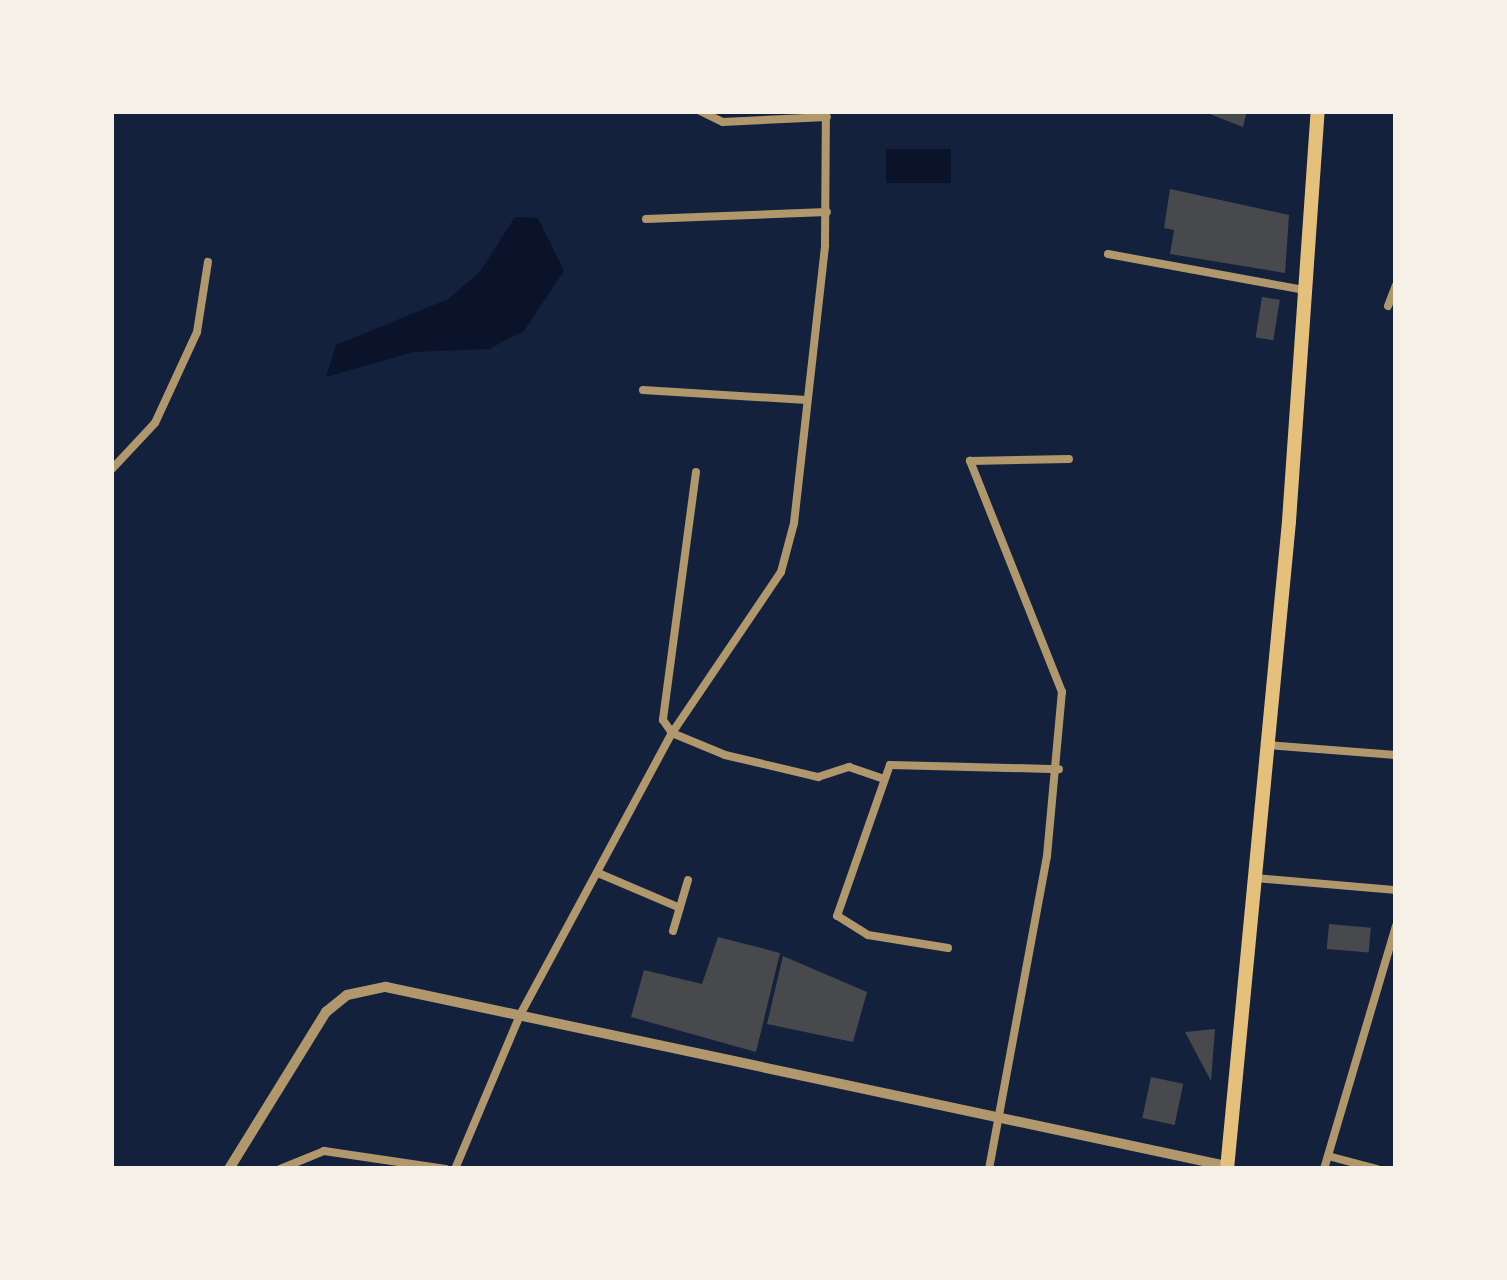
<!DOCTYPE html>
<style>
body{margin:0}
#map{position:relative;width:1507px;height:1280px;overflow:hidden;background:#14213d;font-family:"Titillium Web",sans-serif}
div>[style]{position:absolute}
.water>*{inset:0;background:#0b132b;transform-origin:0 0}
.building>*{inset:0;background:#48494c;transform-origin:0 0}
.minor>*{height:8px;margin:-4px;padding:0 4px;transform-origin:4px;border-radius:4px;background:#b1986c}
.tertiary>*{height:10px;margin:-5px;padding:0 5px;transform-origin:5px;border-radius:5px;background:#b1986c}
.primary>*{height:14px;margin:-7px;padding:0 7px;transform-origin:7px;border-radius:7px;background:#e5c07b}
span{translate:-50% -50%;white-space:nowrap;text-align:center;line-height:1.15;-webkit-text-stroke:10px #f6f1e7;paint-order:stroke}
.frame{position:absolute;inset:0;border:114px solid #f6f1e7;pointer-events:none}
</style>
<div id="map">
<div class="water">
<i style="left:951px;top:149px;width:34px;height:65px;rotate:90deg"></i>
<i style="clip-path:polygon(515px 217px,538px 218px,564px 271px,524px 331px,489px 349px,414px 352px,326px 377px,336px 345px,448px 299px,479px 273px)"></i>
</div>
<div class="building">
<i style="clip-path:polygon(1202px 111px,1247px 111px,1243px 127px)"></i>
<i style="clip-path:polygon(1170px 189px,1289px 215px,1285px 273px,1170px 254px,1174px 230px,1164px 228px)"></i>
<i style="left:1262px;top:297px;width:18px;height:41px;rotate:9deg"></i>
<i style="left:1329px;top:924px;width:42px;height:25px;rotate:5deg"></i>
<i style="clip-path:polygon(718px 937px,780px 953px,756px 1052px,631px 1017px,644px 970px,702px 984px)"></i>
<i style="clip-path:polygon(783px 956px,867px 992px,853px 1042px,767px 1024px)"></i>
<i style="clip-path:polygon(1215px 1029px,1211px 1081px,1185px 1032px)"></i>
<i style="left:1151px;top:1077px;width:33px;height:42px;rotate:12deg"></i>
</div>
<div class="minor">
<i style="left:700px;top:111px;width:25px;rotate:26deg"></i>
<i style="left:723px;top:122px;width:104px;rotate:-2.8deg"></i>
<i style="left:646px;top:219px;width:181px;rotate:-2.2deg"></i>
<i style="left:1108px;top:254px;width:199px;rotate:10.4deg"></i>
<i style="left:1388px;top:306px;width:22px;rotate:-69deg"></i>
<i style="left:643px;top:390px;width:164px;rotate:3.5deg"></i>
<i style="left:111px;top:470px;width:64px;rotate:-46.9deg"></i>
<i style="left:155px;top:423px;width:100px;rotate:-65.2deg"></i>
<i style="left:197px;top:332px;width:71px;rotate:-81.1deg"></i>
<i style="left:696px;top:472px;width:250px;rotate:97.6deg"></i>
<i style="left:663px;top:720px;width:16px;rotate:55deg"></i>
<i style="left:672px;top:733px;width:57px;rotate:22.5deg"></i>
<i style="left:725px;top:755px;width:96px;rotate:13.3deg"></i>
<i style="left:818px;top:777px;width:33px;rotate:-18deg"></i>
<i style="left:849px;top:767px;width:34px;rotate:19deg"></i>
<i style="left:1266px;top:745px;width:130px;rotate:4.4deg"></i>
<i style="left:598px;top:873px;width:89px;rotate:23.1deg"></i>
<i style="left:1255px;top:878px;width:142px;rotate:4.9deg"></i>
<i style="left:673px;top:931px;width:53px;rotate:-73.6deg"></i>
<i style="left:948px;top:948px;width:81px;rotate:-170.8deg"></i>
<i style="left:868px;top:935px;width:36px;rotate:-148deg"></i>
<i style="left:837px;top:916px;width:160px;rotate:-70.7deg"></i>
<i style="left:890px;top:765px;width:169px;rotate:1.4deg"></i>
<i style="left:1328px;top:1156px;width:51px;rotate:14.9deg"></i>
<i style="left:280px;top:1169px;width:48px;rotate:-22.2deg"></i>
<i style="left:324px;top:1151px;width:123px;rotate:8.4deg"></i>
<i style="left:455px;top:1169px;width:167px;rotate:-67.1deg"></i>
<i style="left:520px;top:1015px;width:320px;rotate:-61.7deg"></i>
<i style="left:672px;top:733px;width:194px;rotate:-55.9deg"></i>
<i style="left:781px;top:572px;width:51px;rotate:-75.1deg"></i>
<i style="left:794px;top:523px;width:280px;rotate:-83.6deg"></i>
<i style="left:825px;top:245px;width:134px;rotate:-89.6deg"></i>
<i style="left:989px;top:1169px;width:318px;rotate:-79.5deg"></i>
<i style="left:1047px;top:856px;width:165px;rotate:-84.8deg"></i>
<i style="left:1062px;top:692px;width:249px;rotate:-111.7deg"></i>
<i style="left:970px;top:461px;width:99px;rotate:-1.2deg"></i>
<i style="left:1324px;top:1169px;width:253px;rotate:-73.5deg"></i>
</div>
<div class="tertiary">
<i style="left:229px;top:1169px;width:185px;rotate:-58.3deg"></i>
<i style="left:326px;top:1012px;width:27px;rotate:-39deg"></i>
<i style="left:347px;top:995px;width:40px;rotate:-12deg"></i>
<i style="left:386px;top:987px;width:860px;rotate:12.02deg"></i>
</div>
<div class="primary">
<i style="left:1227px;top:1169px;width:651px;rotate:-84.53deg"></i>
<i style="left:1289px;top:521px;width:411px;rotate:-86deg"></i>
</div>
<div class="frame"></div>
</div>
